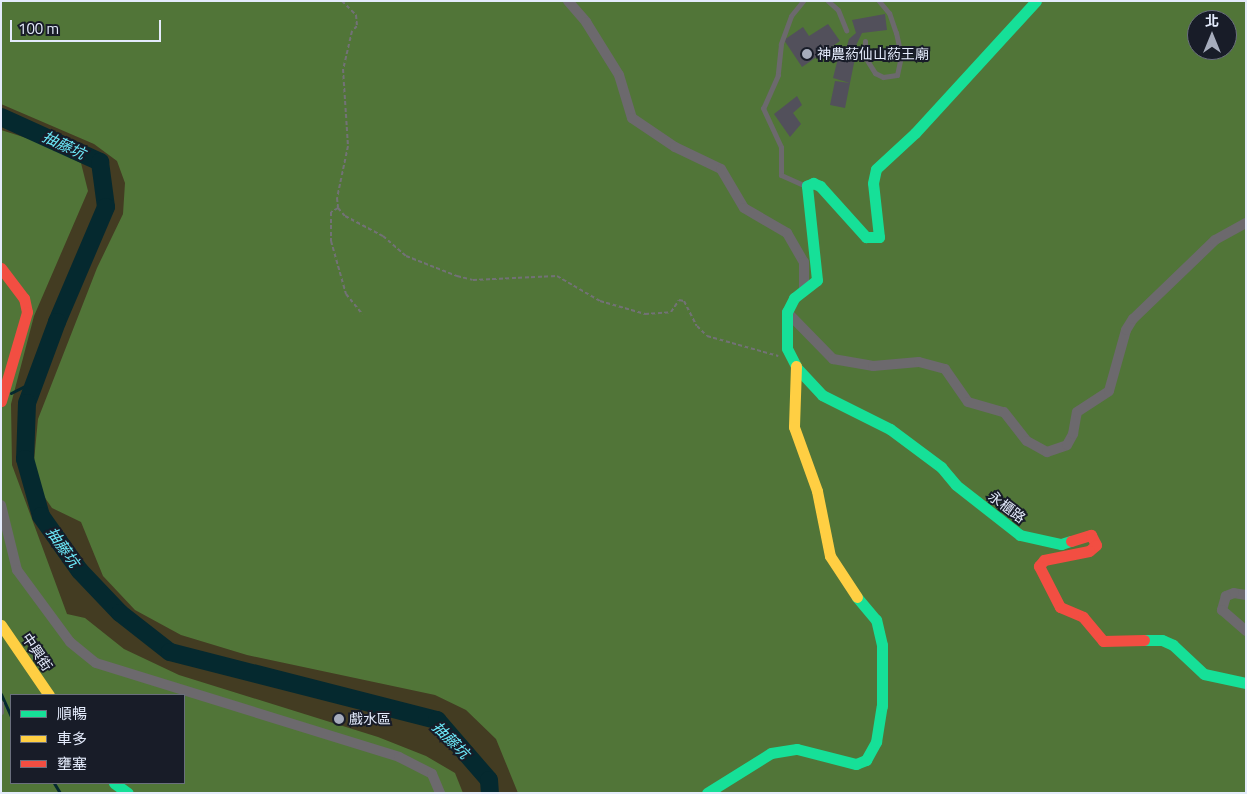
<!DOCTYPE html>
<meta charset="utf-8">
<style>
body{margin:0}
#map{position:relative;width:1247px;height:794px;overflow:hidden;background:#333846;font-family:"Titillium Web","Noto Sans TC",sans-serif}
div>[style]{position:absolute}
.forest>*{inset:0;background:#517538}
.sand>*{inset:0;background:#433c22}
.stream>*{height:3px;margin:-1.5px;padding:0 1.5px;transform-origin:1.5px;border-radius:1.5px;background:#05292f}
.river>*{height:18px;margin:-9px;padding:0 9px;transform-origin:9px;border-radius:9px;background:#05292f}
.building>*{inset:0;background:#52505b}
.path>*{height:2px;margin-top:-1px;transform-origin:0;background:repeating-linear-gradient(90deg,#727176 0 4px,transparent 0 6.5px)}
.lane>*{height:5px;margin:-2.5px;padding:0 2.5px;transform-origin:2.5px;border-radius:2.5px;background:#6c696d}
.street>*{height:10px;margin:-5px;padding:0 5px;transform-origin:5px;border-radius:5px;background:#6c696d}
.fast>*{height:11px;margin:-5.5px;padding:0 5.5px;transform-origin:5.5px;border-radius:5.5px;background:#16e098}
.slow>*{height:11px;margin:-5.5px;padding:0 5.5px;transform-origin:5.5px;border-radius:5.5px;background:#ffcf43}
.jam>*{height:11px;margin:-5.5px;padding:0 5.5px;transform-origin:5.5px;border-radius:5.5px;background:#f24e42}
.dots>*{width:14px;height:14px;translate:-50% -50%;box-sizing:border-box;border:2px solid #181c28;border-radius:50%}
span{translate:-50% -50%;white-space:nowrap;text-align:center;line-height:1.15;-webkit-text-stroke:4px #181c28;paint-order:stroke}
.poi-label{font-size:14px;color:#e4ebfc}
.left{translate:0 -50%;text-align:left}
.street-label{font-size:14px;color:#e4ebfc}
.water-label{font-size:15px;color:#6debfb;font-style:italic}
.frame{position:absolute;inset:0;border:2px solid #e4ebfc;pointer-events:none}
.legend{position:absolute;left:10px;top:694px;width:175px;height:90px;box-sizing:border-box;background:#181c28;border:1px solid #6a6f7d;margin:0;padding:6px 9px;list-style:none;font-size:15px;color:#e4ebfc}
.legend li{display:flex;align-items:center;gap:10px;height:25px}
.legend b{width:25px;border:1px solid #6a6f7d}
.north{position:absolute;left:1187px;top:10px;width:50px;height:50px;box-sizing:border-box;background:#181c28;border:1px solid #6a6f7d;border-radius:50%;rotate:0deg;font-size:14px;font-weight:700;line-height:20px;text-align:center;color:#e4ebfc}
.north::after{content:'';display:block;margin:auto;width:18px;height:22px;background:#a6acbc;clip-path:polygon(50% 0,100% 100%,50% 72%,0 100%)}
.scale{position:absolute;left:10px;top:20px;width:151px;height:22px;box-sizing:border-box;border:2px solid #e4ebfc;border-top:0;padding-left:6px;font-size:15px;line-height:18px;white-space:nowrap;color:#e4ebfc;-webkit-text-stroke:4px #181c28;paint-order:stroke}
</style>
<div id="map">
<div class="forest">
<i style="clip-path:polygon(evenodd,1px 1px,1246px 1px,1246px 793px,1px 793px,1px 1px,1197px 20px,1227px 20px,1227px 50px,1197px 50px,1197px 20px,1px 1px,11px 695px,184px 695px,184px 783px,11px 783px,11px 695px)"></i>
</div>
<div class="sand">
<i style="clip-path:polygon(1px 104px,94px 144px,117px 161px,125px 183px,123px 214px,97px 268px,38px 419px,34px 461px,39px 489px,52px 508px,81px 522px,103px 576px,135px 610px,181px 635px,247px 655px,435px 695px,466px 710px,496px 739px,518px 793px,463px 793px,455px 773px,426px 756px,378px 737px,179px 675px,124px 649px,85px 618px,67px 614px,12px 465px,11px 404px,34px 316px,88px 191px,81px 163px,36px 141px,1px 130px)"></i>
</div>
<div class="stream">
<i style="left:11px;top:393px;width:28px;rotate:-27deg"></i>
<i style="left:1px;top:694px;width:24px;rotate:66deg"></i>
<i style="left:54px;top:783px;width:12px;rotate:59deg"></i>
</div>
<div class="river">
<i style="left:1px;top:117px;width:109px;rotate:24.4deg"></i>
<i style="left:100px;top:162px;width:45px;rotate:82.4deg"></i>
<i style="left:106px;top:207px;width:125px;rotate:113.1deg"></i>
<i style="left:57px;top:322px;width:86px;rotate:110.3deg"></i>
<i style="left:27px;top:403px;width:56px;rotate:92deg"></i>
<i style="left:25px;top:459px;width:59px;rotate:74.3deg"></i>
<i style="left:41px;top:516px;width:67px;rotate:54.7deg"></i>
<i style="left:80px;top:571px;width:58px;rotate:46.4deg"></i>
<i style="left:120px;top:613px;width:63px;rotate:38deg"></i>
<i style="left:170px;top:652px;width:276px;rotate:14.3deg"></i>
<i style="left:437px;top:720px;width:79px;rotate:49.1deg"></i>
<i style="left:489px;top:780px;width:13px;rotate:86deg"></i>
</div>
<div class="building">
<i style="clip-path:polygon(885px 14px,887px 30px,862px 33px,850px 58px,855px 58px,845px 108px,830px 105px,835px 81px,850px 83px,833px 78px,838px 58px,843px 59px,849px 39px,856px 33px,852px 20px)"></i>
<i style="clip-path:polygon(828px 24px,840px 41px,802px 67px,784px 40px,803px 27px,809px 36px)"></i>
<i style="clip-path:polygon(797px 96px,802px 105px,793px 113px,801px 124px,790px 137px,774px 114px)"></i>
</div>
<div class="path">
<i style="left:342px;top:1px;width:20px;rotate:45deg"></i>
<i style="left:356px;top:15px;width:11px;rotate:85deg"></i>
<i style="left:357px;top:26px;width:7px;rotate:135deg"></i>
<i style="left:352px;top:31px;width:39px;rotate:103deg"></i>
<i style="left:343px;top:69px;width:77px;rotate:86.3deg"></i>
<i style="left:348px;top:146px;width:53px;rotate:101.9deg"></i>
<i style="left:337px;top:198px;width:10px;rotate:84deg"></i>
<i style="left:338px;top:208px;width:11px;rotate:49deg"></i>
<i style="left:345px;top:216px;width:43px;rotate:27.8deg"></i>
<i style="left:383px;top:236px;width:30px;rotate:41deg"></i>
<i style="left:406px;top:256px;width:55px;rotate:21.4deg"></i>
<i style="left:457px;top:276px;width:16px;rotate:14deg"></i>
<i style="left:473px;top:280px;width:84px;rotate:-2.7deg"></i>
<i style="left:557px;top:276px;width:50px;rotate:30.2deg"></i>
<i style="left:600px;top:301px;width:47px;rotate:16.1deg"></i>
<i style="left:645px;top:314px;width:26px;rotate:-4deg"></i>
<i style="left:671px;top:312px;width:14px;rotate:-56deg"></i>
<i style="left:679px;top:300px;width:5px;rotate:11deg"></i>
<i style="left:684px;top:301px;width:28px;rotate:63deg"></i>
<i style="left:697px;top:326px;width:14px;rotate:45deg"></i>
<i style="left:707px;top:336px;width:74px;rotate:15.7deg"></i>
<i style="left:338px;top:208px;width:8px;rotate:150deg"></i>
<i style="left:331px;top:212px;width:29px;rotate:90deg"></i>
<i style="left:331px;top:241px;width:55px;rotate:74.2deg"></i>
<i style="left:346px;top:294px;width:26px;rotate:51deg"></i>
</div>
<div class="lane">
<i style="left:803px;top:1px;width:19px;rotate:129deg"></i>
<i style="left:791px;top:16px;width:30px;rotate:110deg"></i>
<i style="left:781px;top:44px;width:31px;rotate:96deg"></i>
<i style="left:778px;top:75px;width:36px;rotate:114deg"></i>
<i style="left:763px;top:108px;width:43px;rotate:65.2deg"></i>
<i style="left:781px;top:147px;width:28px;rotate:90deg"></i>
<i style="left:781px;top:175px;width:27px;rotate:24deg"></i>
<i style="left:828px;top:1px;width:13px;rotate:42deg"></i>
<i style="left:838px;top:10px;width:22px;rotate:68deg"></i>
<i style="left:865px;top:41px;width:16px;rotate:90deg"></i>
<i style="left:865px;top:57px;width:19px;rotate:58deg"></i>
<i style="left:875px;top:73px;width:9px;rotate:27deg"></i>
<i style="left:883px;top:77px;width:14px;rotate:-8deg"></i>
<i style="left:897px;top:75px;width:19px;rotate:-78deg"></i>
<i style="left:901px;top:56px;width:24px;rotate:-102deg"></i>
<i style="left:896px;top:33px;width:21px;rotate:-109deg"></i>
<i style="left:889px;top:13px;width:16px;rotate:-130deg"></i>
<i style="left:1px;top:703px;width:9px;rotate:90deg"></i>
</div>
<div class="street">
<i style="left:568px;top:1px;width:28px;rotate:49deg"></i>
<i style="left:586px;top:22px;width:62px;rotate:58.1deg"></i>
<i style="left:619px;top:75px;width:45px;rotate:73.2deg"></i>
<i style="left:632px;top:118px;width:52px;rotate:34deg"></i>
<i style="left:675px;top:147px;width:51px;rotate:25.6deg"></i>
<i style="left:721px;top:169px;width:45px;rotate:59.5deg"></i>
<i style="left:744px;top:208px;width:50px;rotate:30.2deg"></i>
<i style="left:787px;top:233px;width:34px;rotate:60deg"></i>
<i style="left:804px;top:262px;width:29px;rotate:90deg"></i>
<i style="left:787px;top:312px;width:66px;rotate:45.6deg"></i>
<i style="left:833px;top:359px;width:41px;rotate:9.9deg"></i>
<i style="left:873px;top:366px;width:46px;rotate:-5deg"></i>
<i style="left:919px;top:362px;width:27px;rotate:15deg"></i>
<i style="left:945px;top:369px;width:40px;rotate:55.1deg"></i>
<i style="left:968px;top:402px;width:37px;rotate:16deg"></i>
<i style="left:1004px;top:412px;width:37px;rotate:52deg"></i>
<i style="left:1027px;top:441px;width:23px;rotate:29deg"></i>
<i style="left:1047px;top:452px;width:21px;rotate:-19deg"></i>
<i style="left:1067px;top:445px;width:13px;rotate:-61deg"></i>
<i style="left:1073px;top:434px;width:22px;rotate:-80deg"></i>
<i style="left:1077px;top:412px;width:38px;rotate:-33deg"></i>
<i style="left:1109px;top:391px;width:63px;rotate:-74.4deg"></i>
<i style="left:1126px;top:330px;width:13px;rotate:-58deg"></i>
<i style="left:1133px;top:319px;width:114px;rotate:-43.9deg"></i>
<i style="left:1215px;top:240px;width:35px;rotate:-29deg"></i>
<i style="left:1px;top:505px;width:67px;rotate:76.2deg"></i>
<i style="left:17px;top:570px;width:89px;rotate:53.6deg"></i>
<i style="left:70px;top:642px;width:33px;rotate:39deg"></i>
<i style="left:96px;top:663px;width:317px;rotate:17.2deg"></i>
<i style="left:399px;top:757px;width:37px;rotate:27deg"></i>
<i style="left:432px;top:774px;width:21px;rotate:67deg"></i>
<i style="left:1246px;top:595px;width:12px;rotate:-171deg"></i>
<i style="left:1234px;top:593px;width:9px;rotate:159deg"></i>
<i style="left:1226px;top:596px;width:15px;rotate:106deg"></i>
<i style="left:1222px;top:610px;width:32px;rotate:41deg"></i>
</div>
<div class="fast">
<i style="left:796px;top:366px;width:20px;rotate:-117deg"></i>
<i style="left:787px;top:348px;width:36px;rotate:-90deg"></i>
<i style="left:787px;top:312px;width:16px;rotate:-63deg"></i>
<i style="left:794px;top:298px;width:29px;rotate:-38deg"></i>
<i style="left:817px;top:280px;width:95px;rotate:-96.1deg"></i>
<i style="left:807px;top:186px;width:7px;rotate:-27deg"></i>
<i style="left:813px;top:183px;width:8px;rotate:23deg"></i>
<i style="left:820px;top:186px;width:69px;rotate:48deg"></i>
<i style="left:866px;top:237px;width:13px"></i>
<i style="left:879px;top:237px;width:54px;rotate:-96.3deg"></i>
<i style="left:873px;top:183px;width:14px;rotate:-78deg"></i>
<i style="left:876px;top:169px;width:53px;rotate:-42.7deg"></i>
<i style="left:915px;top:133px;width:179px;rotate:-47.5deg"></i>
<i style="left:796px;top:367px;width:38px;rotate:47deg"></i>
<i style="left:822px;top:395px;width:76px;rotate:26.6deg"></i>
<i style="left:890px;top:429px;width:64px;rotate:36.7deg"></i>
<i style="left:941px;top:467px;width:23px;rotate:50deg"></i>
<i style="left:956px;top:485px;width:81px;rotate:38deg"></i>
<i style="left:1020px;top:535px;width:42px;rotate:12.4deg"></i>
<i style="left:1061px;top:544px;width:10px;rotate:-17deg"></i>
<i style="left:1144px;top:640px;width:18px"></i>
<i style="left:1162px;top:640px;width:12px;rotate:24deg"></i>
<i style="left:1173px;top:645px;width:42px;rotate:43.1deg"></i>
<i style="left:1204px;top:674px;width:43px;rotate:12.1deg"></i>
<i style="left:114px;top:783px;width:17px;rotate:36deg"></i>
<i style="left:707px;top:793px;width:75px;rotate:-32deg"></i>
<i style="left:771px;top:753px;width:26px;rotate:-9deg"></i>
<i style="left:797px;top:749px;width:61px;rotate:14.3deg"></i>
<i style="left:856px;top:764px;width:11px;rotate:-22deg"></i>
<i style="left:866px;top:760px;width:21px;rotate:-61deg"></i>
<i style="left:876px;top:742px;width:36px;rotate:-81deg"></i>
<i style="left:882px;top:706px;width:61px;rotate:-90deg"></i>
<i style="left:882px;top:645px;width:26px;rotate:-103deg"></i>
<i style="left:876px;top:620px;width:30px;rotate:-130deg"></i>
</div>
<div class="slow">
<i style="left:796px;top:366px;width:61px;rotate:91.9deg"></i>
<i style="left:794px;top:427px;width:68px;rotate:70.2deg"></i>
<i style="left:817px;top:491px;width:66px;rotate:78.7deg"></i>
<i style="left:830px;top:556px;width:49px;rotate:56.6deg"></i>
<i style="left:1px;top:625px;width:85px;rotate:55.6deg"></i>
</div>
<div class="jam">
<i style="left:1px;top:268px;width:38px;rotate:53deg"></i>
<i style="left:24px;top:298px;width:14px;rotate:78deg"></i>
<i style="left:27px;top:312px;width:93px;rotate:106.3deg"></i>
<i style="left:1071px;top:541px;width:21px;rotate:-17deg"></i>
<i style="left:1091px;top:535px;width:11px;rotate:63deg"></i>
<i style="left:1096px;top:545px;width:9px;rotate:139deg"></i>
<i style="left:1089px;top:551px;width:46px;rotate:168.7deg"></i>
<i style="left:1044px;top:560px;width:8px;rotate:130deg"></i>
<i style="left:1039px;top:566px;width:46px;rotate:62.9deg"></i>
<i style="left:1060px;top:607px;width:25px;rotate:23deg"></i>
<i style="left:1083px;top:617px;width:31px;rotate:50deg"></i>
<i style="left:1103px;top:641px;width:41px;rotate:-1.4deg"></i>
</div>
<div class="dots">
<i style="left:807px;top:54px;background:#a6acbc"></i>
<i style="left:339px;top:719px;background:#a6acbc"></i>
</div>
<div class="poi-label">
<span class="left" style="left:817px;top:54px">神農葯仙山葯王廟</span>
<span class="left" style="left:349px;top:719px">戲水區</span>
</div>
<div class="street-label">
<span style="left:1007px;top:507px;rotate:37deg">永櫃路</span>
<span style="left:37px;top:652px;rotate:56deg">中興街</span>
</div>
<div class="water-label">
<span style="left:64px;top:145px;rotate:25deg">抽藤坑</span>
<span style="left:63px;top:547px;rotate:55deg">抽藤坑</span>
<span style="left:451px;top:740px;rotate:45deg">抽藤坑</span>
</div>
<div class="frame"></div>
<ul class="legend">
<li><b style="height:6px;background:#16e098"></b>順暢</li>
<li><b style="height:6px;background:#ffcf43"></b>車多</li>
<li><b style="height:6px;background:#f24e42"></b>壅塞</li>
</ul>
<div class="north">北</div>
<div class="scale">100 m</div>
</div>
